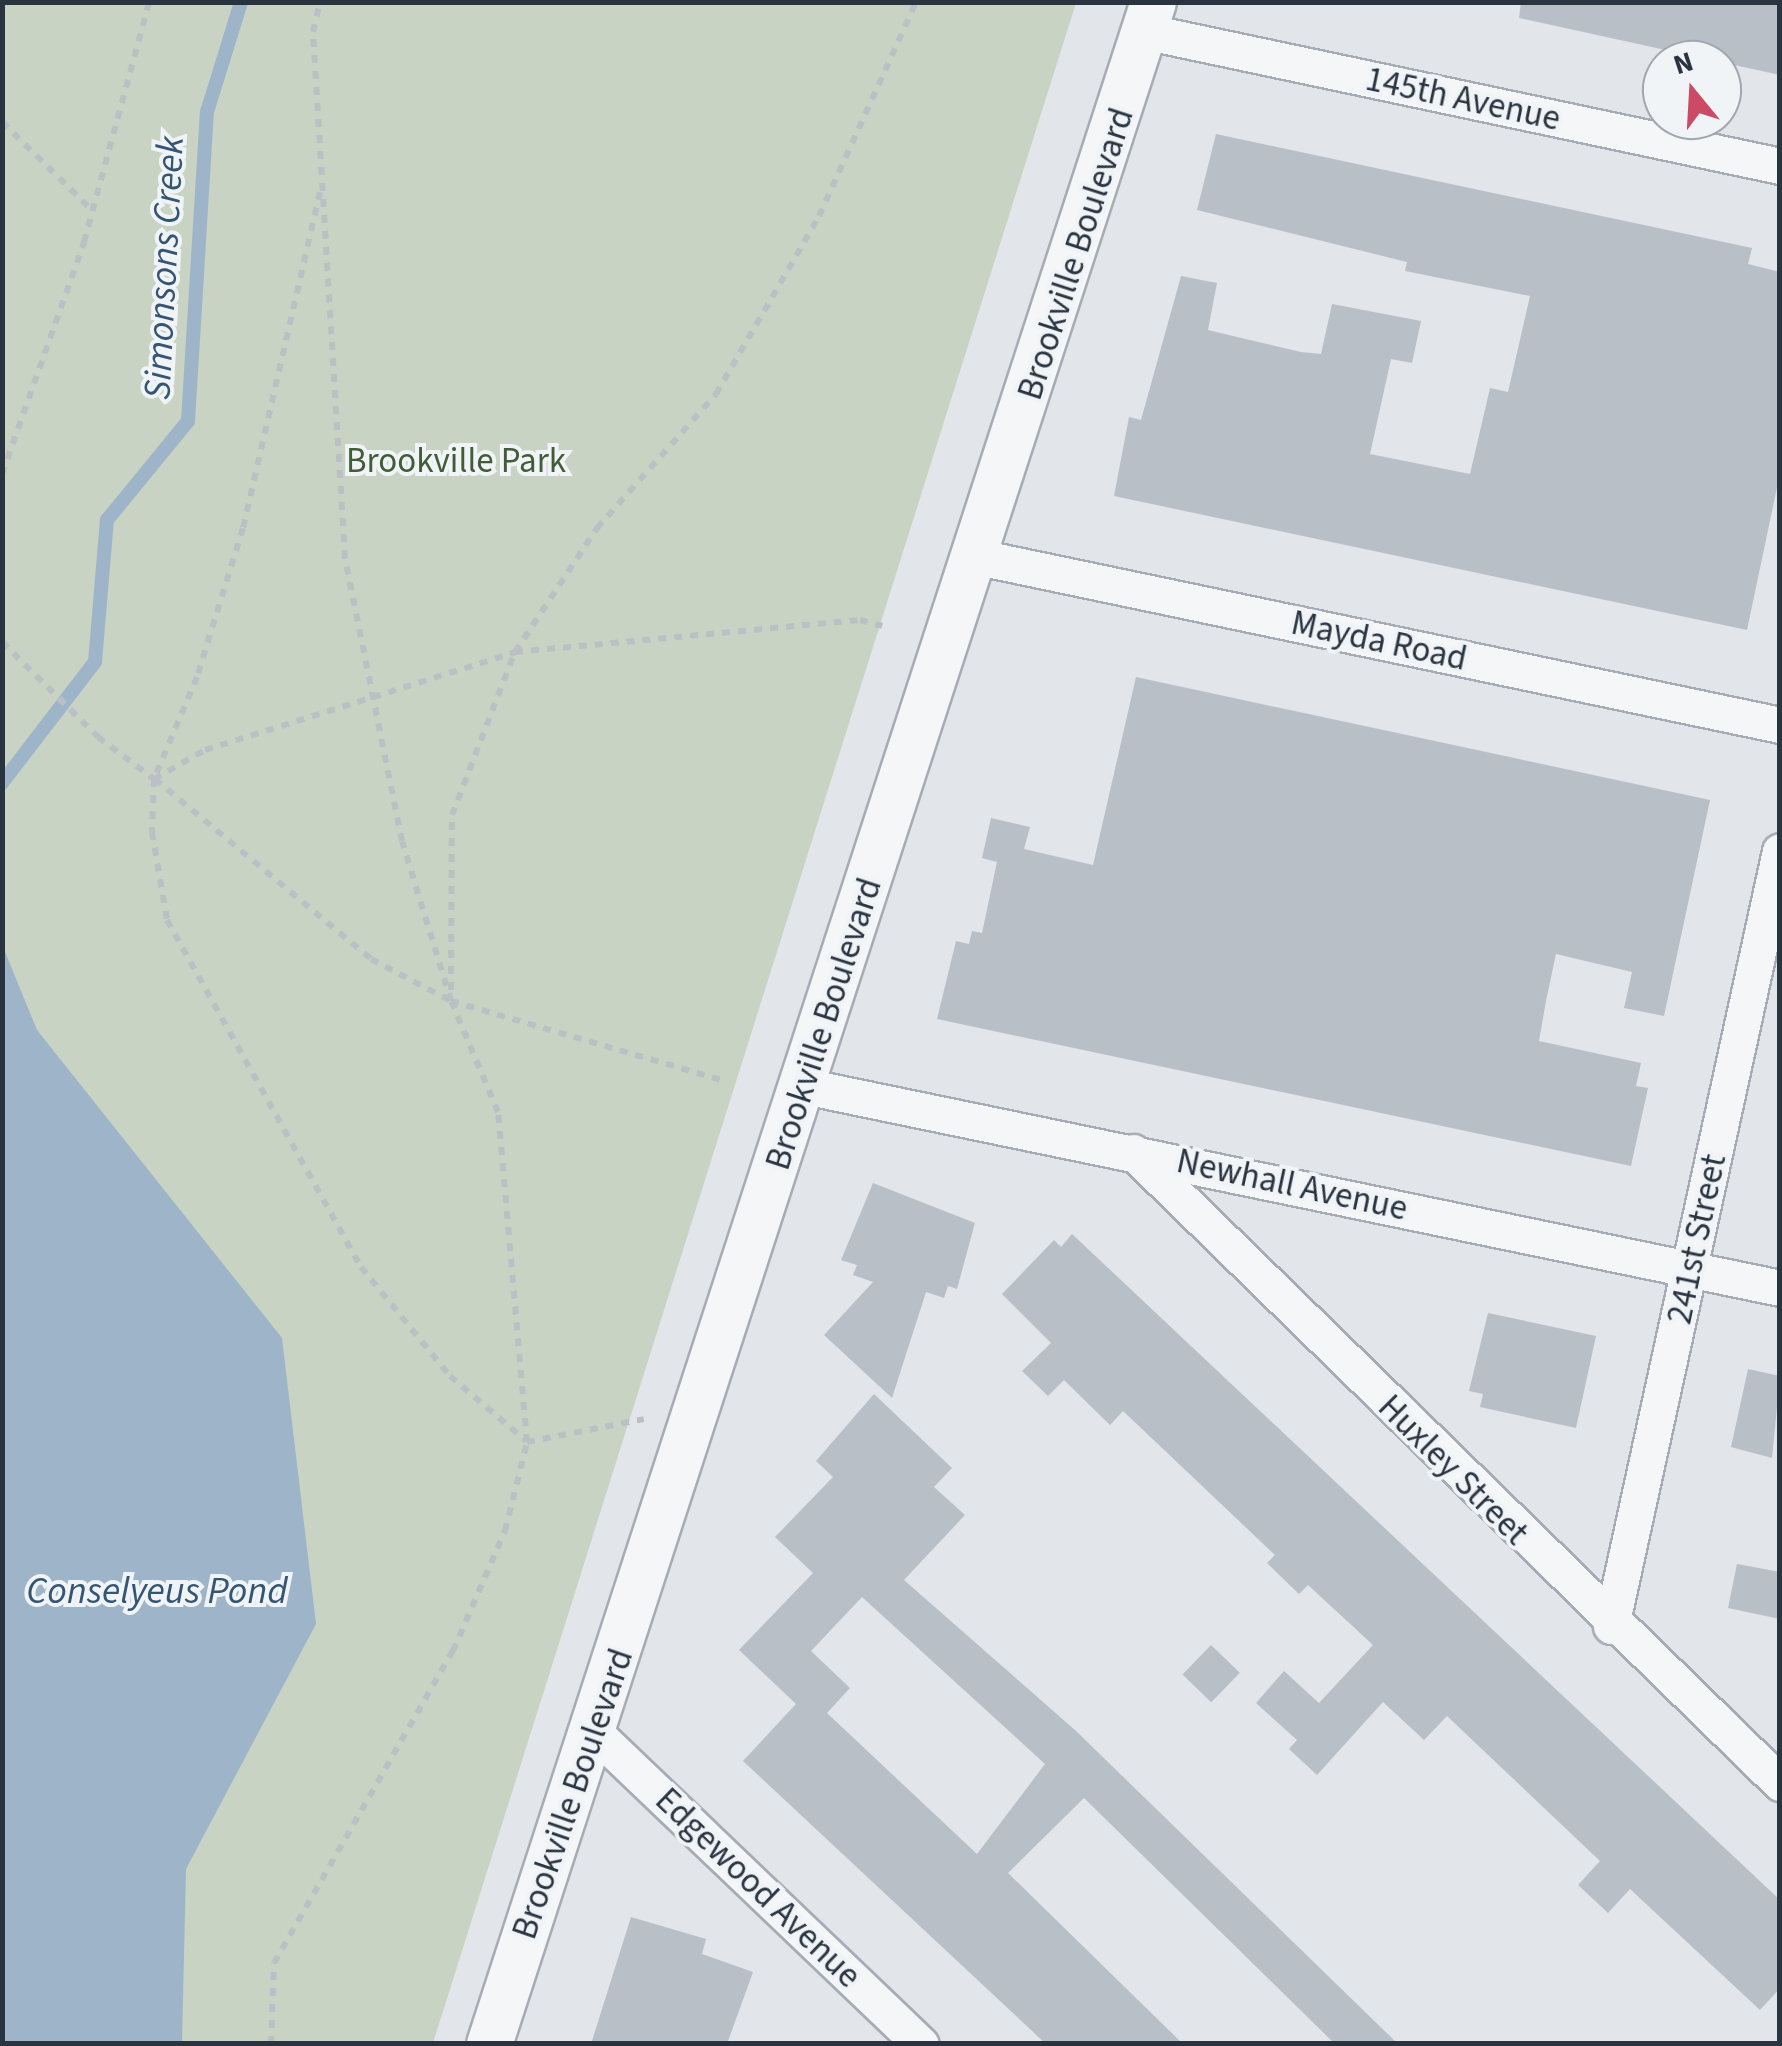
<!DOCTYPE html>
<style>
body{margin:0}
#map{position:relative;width:1782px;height:2046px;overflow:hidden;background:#e2e5ea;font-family:"Source Sans 3",sans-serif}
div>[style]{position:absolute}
.green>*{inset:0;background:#c8d3c3}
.water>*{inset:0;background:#9eb5c9}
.stream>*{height:14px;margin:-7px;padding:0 7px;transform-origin:7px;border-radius:7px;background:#9eb5c9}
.building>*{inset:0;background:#b9bfc7;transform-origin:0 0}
.path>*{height:6px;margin-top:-3px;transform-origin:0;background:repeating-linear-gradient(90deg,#bbc0c5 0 8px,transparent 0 16px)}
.roads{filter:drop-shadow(2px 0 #a7acb4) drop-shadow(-2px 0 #a7acb4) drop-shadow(0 2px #a7acb4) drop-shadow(0 -2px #a7acb4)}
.minor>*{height:35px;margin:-17.5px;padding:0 17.5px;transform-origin:17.5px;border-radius:17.5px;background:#f4f6f8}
.tertiary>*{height:45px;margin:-22.5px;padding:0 22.5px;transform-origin:22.5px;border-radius:22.5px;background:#f4f6f8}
span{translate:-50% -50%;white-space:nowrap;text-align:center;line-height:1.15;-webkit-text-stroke:8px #f1f4f7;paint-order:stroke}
.street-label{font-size:35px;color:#2a3441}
.park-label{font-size:35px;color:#415d38}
.water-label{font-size:38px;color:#355574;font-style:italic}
.frame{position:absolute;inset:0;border:5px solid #2a3441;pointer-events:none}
.north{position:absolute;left:1642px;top:40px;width:100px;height:100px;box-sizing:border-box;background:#f1f4f7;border:2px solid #a1a7ae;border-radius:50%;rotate:342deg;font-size:28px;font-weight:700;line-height:40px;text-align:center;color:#2a3441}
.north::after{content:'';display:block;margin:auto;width:35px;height:45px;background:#cb4a66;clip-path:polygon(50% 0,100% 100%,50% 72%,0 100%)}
</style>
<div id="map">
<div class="green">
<i style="clip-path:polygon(3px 3px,1076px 3px,433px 2043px,3px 2044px)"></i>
</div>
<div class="water">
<i style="clip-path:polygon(3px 947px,37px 1030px,282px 1338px,316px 1624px,186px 1869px,182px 2043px,3px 2043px)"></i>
</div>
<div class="stream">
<i style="left:2px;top:783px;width:153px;rotate:-52.5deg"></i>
<i style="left:95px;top:662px;width:143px;rotate:-85.2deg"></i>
<i style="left:107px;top:520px;width:128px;rotate:-50.7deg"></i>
<i style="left:188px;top:421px;width:310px;rotate:-86.5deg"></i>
<i style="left:207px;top:112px;width:115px;rotate:-72.8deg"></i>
</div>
<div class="building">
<i style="clip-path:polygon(1521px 2px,1780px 2px,1780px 75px,1519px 18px)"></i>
<i style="clip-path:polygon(1216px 134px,1752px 248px,1748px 264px,1780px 272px,1780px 473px,1747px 630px,1114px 496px,1129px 417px,1141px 420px,1181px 276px,1217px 283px,1208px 330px,1301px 352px,1321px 354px,1332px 304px,1421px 321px,1412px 363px,1391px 359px,1370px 454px,1470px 474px,1490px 388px,1508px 392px,1530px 296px,1405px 271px,1407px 262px,1197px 210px)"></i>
<i style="clip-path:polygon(1136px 677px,1710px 800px,1664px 1016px,1624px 1008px,1632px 972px,1556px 954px,1546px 1001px,1539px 1041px,1641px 1063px,1636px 1086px,1648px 1088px,1631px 1166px,937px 1019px,956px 941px,969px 944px,972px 931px,982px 933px,997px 862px,982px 858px,991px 818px,1030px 827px,1024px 849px,1093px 865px)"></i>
<i style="clip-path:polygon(873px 1183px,975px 1223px,957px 1289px,948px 1286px,944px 1298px,926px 1292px,892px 1398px,824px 1335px,873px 1282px,853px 1275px,857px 1265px,841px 1260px)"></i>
<i style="clip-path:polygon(1072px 1234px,1780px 1900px,1780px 1988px,1760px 2010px,1630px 1889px,1608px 1913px,1578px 1885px,1600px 1861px,1447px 1716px,1424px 1740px,1383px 1702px,1317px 1775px,1289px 1749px,1297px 1740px,1256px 1703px,1284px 1671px,1319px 1703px,1373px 1645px,1308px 1585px,1299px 1594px,1267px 1563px,1275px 1555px,1123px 1411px,1110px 1425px,1064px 1380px,1048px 1396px,1022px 1371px,1051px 1343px,1002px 1294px,1054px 1240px,1061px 1247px)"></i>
<i style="clip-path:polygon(1488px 1313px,1596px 1336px,1576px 1428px,1480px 1407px,1483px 1394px,1469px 1391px)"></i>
<i style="clip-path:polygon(1748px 1369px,1780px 1376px,1772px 1458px,1731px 1447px)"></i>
<i style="clip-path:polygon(evenodd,874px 1394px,952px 1468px,934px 1487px,965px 1515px,904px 1580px,1076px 1731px,1398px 2044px,1335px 2044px,1084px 1798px,1008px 1873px,1183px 2044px,1046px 2044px,743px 1761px,796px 1704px,739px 1650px,813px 1573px,775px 1537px,833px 1477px,816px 1461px,874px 1394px,862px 1597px,1045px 1764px,977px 1854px,827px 1713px,850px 1688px,811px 1651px,862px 1597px)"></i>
<i style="clip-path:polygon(1737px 1564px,1780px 1572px,1780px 1619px,1728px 1608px)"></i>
<i style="left:1211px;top:1645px;width:40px;height:41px;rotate:44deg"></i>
<i style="clip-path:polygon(631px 1917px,706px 1939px,702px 1954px,753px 1972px,727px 2044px,591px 2044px)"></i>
</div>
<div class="path">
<i style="left:2px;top:122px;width:126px;rotate:44.4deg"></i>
<i style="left:320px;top:192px;width:345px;rotate:102.9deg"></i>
<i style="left:243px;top:528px;width:156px;rotate:107.2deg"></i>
<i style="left:197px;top:677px;width:111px;rotate:112.9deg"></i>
<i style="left:154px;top:779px;width:53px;rotate:92.2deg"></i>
<i style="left:152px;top:832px;width:89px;rotate:80.3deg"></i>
<i style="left:167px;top:920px;width:398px;rotate:60.8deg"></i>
<i style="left:361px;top:1267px;width:141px;rotate:50.8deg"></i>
<i style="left:450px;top:1376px;width:100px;rotate:40.5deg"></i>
<i style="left:2px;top:474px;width:246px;rotate:-70.5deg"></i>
<i style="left:84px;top:242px;width:249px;rotate:-74.8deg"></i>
<i style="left:2px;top:642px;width:135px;rotate:44.7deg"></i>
<i style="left:98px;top:737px;width:70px;rotate:36.9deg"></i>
<i style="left:154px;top:779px;width:59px;rotate:-29.6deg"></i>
<i style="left:205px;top:750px;width:325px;rotate:-17.5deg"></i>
<i style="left:515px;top:652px;width:346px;rotate:-5.3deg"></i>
<i style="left:860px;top:620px;width:23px;rotate:15deg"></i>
<i style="left:155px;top:779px;width:281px;rotate:39.8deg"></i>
<i style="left:371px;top:959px;width:90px;rotate:27.7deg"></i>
<i style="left:451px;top:1001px;width:285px;rotate:16.3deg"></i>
<i style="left:451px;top:990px;width:175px;rotate:-89.7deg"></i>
<i style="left:452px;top:815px;width:175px;rotate:-68.9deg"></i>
<i style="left:515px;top:652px;width:149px;rotate:-56.5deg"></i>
<i style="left:597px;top:528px;width:179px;rotate:-48.4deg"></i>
<i style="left:716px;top:394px;width:206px;rotate:-59.9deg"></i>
<i style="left:819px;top:216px;width:235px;rotate:-65.6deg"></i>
<i style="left:527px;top:1442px;width:119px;rotate:-11.1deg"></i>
<i style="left:271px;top:2044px;width:81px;rotate:-87.9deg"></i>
<i style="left:274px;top:1963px;width:360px;rotate:-60.2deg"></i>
<i style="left:453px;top:1651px;width:131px;rotate:-66.6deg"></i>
<i style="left:505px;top:1531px;width:92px;rotate:-76.1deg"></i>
<i style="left:527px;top:1442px;width:331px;rotate:-95deg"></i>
<i style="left:498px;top:1112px;width:121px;rotate:-112.9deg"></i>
<i style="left:451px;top:1001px;width:167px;rotate:-107deg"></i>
<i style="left:402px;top:841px;width:289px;rotate:-101.4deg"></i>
<i style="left:345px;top:558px;width:527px;rotate:-93.48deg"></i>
<i style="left:313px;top:32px;width:31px;rotate:-77deg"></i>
</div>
<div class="roads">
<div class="minor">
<i style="left:1148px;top:32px;width:646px;rotate:11.97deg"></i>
<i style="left:978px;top:557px;width:819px;rotate:11.83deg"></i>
<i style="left:804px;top:1086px;width:997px;rotate:11.69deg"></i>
<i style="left:1133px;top:1152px;width:904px;rotate:44.28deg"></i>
<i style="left:1611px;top:1626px;width:793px;rotate:-77.7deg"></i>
<i style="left:594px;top:1732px;width:452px;rotate:43.7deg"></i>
</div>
<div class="tertiary">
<i style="left:489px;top:2044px;width:2147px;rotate:-71.99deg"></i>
</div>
</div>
<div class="street-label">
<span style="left:1463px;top:99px;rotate:12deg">145th Avenue</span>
<span style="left:1076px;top:254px;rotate:-72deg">Brookville Boulevard</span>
<span style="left:1379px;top:641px;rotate:12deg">Mayda Road</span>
<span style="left:824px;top:1024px;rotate:-72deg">Brookville Boulevard</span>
<span style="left:1292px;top:1185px;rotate:12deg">Newhall Avenue</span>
<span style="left:1697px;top:1239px;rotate:-78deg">241st Street</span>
<span style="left:1453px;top:1470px;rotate:45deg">Huxley Street</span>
<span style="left:573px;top:1794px;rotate:-71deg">Brookville Boulevard</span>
<span style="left:758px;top:1888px;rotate:44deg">Edgewood Avenue</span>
</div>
<div class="park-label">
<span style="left:456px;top:461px">Brookville Park</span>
</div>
<div class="water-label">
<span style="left:165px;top:268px;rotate:-87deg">Simonsons Creek</span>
<span style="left:157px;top:1592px">Conselyeus Pond</span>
</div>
<div class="frame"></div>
<div class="north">N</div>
</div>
